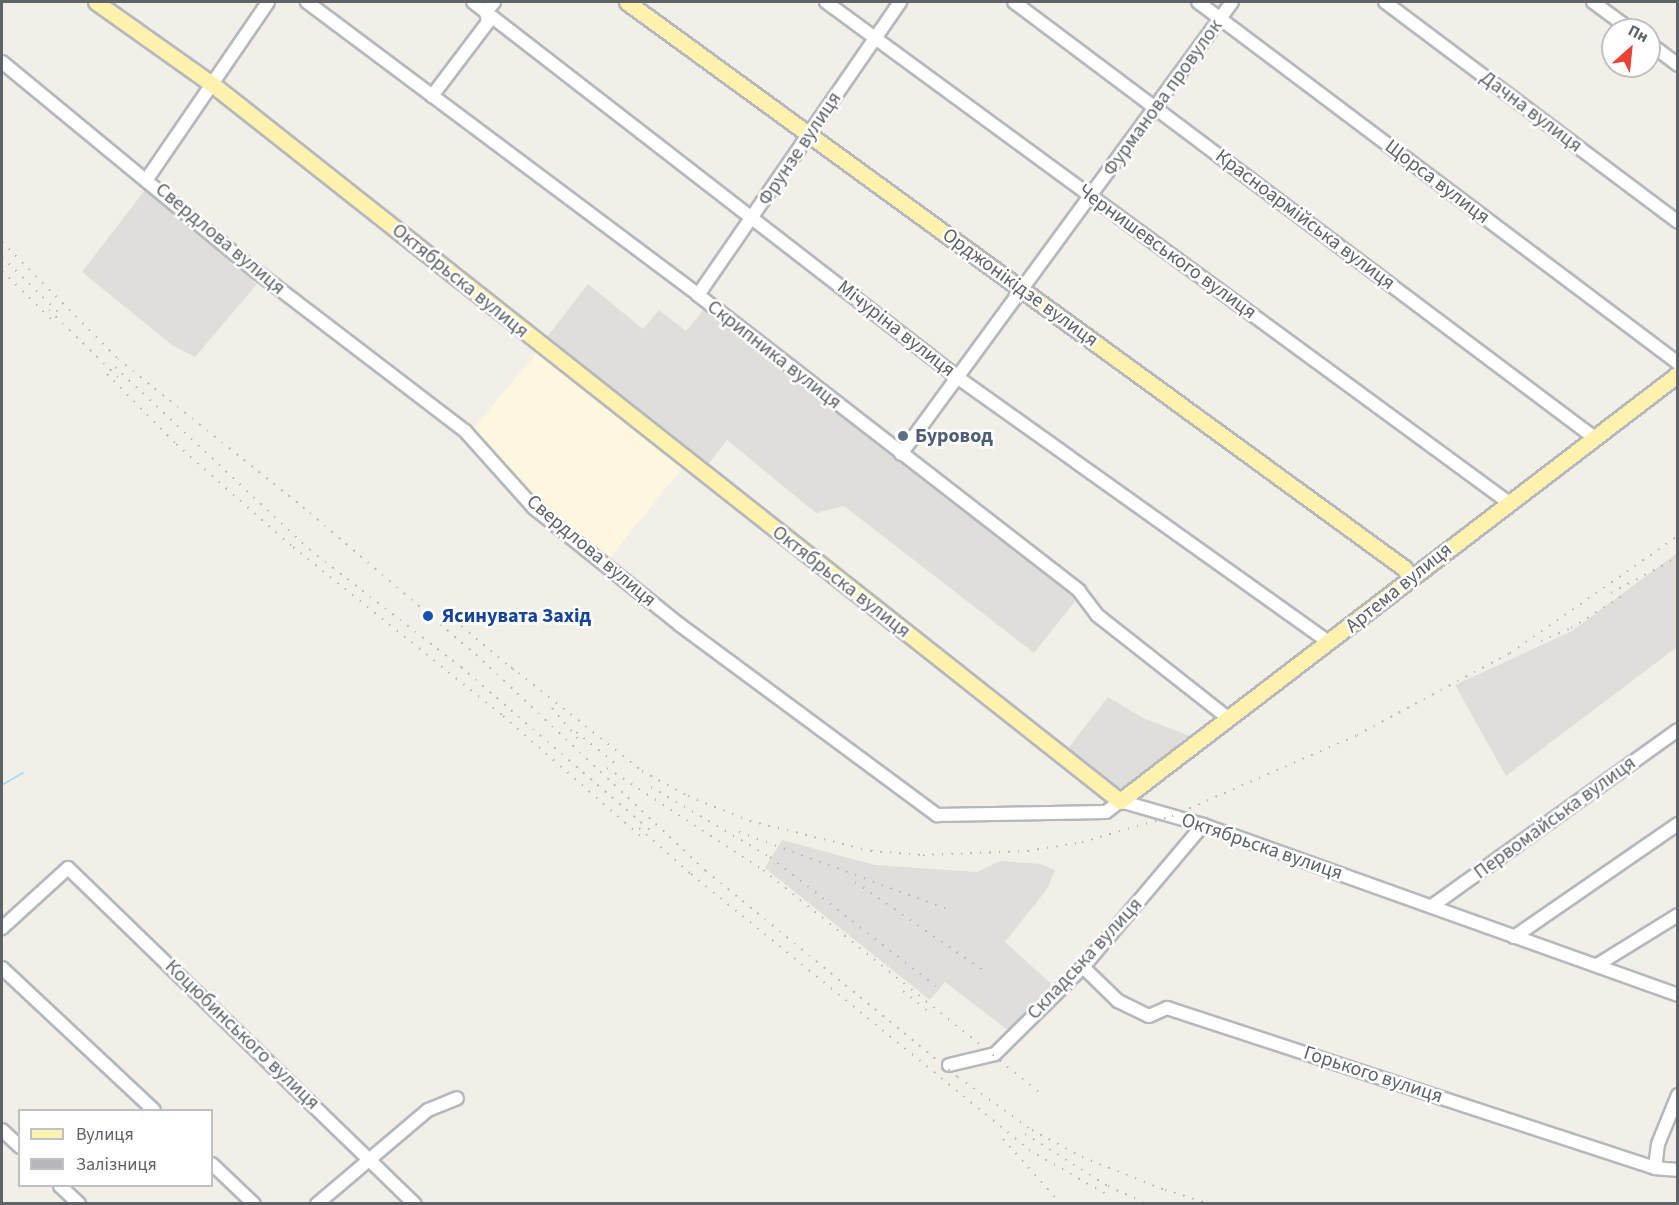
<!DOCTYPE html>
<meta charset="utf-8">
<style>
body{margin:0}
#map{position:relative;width:1679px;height:1205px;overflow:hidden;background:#f1efe8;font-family:"Source Sans 3",sans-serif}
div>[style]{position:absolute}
.commercial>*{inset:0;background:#fef7e0}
.industrial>*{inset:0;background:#e0deda}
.stream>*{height:2px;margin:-1px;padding:0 1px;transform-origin:1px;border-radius:1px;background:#aadaff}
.roads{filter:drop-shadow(2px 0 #b5b8bc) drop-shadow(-2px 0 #b5b8bc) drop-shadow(0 2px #b5b8bc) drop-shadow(0 -2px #b5b8bc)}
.minor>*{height:12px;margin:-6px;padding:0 6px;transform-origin:6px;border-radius:6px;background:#fff}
.major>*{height:15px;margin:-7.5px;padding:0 7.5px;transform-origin:7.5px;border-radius:7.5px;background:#fff2af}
.rail>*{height:2px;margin-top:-1px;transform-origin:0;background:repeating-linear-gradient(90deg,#b6b7b8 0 1.5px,transparent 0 9.5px)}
.dots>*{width:16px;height:16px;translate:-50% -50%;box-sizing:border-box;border:3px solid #fff;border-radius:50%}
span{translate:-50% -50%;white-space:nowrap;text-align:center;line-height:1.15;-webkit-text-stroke:5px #fff;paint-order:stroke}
.street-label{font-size:20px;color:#5f6368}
.service-label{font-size:20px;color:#4e5e75;font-weight:700}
.left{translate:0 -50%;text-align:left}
.transit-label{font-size:20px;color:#164399;font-weight:700}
.frame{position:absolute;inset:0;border:3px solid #5f6368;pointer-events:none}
.legend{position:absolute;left:18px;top:1109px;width:195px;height:78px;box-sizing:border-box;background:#fff;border:2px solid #bfc1c3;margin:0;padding:8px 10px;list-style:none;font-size:18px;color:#5f6368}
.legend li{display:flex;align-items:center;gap:12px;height:30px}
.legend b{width:30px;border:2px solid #bfc1c3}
.north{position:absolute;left:1601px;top:18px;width:60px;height:60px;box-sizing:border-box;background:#fff;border:2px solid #bfc1c3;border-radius:50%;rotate:27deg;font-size:16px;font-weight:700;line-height:24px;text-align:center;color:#5f6368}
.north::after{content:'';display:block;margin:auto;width:21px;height:27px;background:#ea4335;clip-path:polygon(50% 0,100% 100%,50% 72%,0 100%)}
</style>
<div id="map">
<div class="commercial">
<i style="clip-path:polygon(538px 351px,683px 467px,608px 560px,536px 502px,474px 428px)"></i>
</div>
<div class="industrial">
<i style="clip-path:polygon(145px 190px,257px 284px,195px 357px,172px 345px,82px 272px)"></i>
<i style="clip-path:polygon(588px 284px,643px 329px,659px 310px,686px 331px,706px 307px,1080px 595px,1034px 653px,844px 506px,816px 513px,727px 440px,707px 466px,547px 337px)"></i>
<i style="clip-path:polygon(1677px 553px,1677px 647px,1506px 776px,1455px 685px,1572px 631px)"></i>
<i style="clip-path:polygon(1108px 697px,1143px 718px,1190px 736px,1117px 791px,1066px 751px)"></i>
<i style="clip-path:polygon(782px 840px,875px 865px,977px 872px,1000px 861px,1040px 864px,1055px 870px,1047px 889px,1005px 942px,1057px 989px,1014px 1035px,945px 982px,930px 1000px,765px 868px)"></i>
</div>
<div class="stream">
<i style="left:2px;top:785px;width:24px;rotate:-30deg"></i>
</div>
<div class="roads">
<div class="minor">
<i style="left:307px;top:2px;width:489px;rotate:36.8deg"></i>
<i style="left:698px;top:295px;width:482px;rotate:37.8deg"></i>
<i style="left:1079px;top:591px;width:30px;rotate:53deg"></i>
<i style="left:1097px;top:615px;width:168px;rotate:38.2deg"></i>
<i style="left:473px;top:2px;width:612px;rotate:37.77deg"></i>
<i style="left:957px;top:377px;width:458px;rotate:35.5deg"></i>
<i style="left:826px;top:2px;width:846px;rotate:36.25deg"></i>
<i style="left:1014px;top:2px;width:728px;rotate:36.9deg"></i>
<i style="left:1198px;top:2px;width:601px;rotate:36.95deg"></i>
<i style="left:1385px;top:2px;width:366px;rotate:36.9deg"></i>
<i style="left:1593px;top:2px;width:47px;rotate:36.4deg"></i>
<i style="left:1649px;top:43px;width:36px;rotate:37deg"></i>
<i style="left:2px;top:62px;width:330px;rotate:39.5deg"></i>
<i style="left:257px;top:272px;width:262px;rotate:37.4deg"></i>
<i style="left:465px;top:431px;width:103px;rotate:48.1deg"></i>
<i style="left:534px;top:508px;width:187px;rotate:38.7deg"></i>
<i style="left:680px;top:625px;width:320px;rotate:36.5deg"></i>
<i style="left:937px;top:815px;width:169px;rotate:-1deg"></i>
<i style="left:1106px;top:812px;width:18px;rotate:-38deg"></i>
<i style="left:1120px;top:801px;width:86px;rotate:16.1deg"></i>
<i style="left:1203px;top:825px;width:505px;rotate:19.69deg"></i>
<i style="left:432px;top:96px;width:93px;rotate:-52.9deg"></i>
<i style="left:488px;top:22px;width:10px;rotate:-101deg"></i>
<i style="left:486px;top:12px;width:13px;rotate:-51deg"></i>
<i style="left:147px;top:179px;width:214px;rotate:-55.6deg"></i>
<i style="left:698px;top:295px;width:356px;rotate:-55.4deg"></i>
<i style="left:901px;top:454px;width:560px;rotate:-53.78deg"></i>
<i style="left:1432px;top:906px;width:302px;rotate:-35.6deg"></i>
<i style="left:2px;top:928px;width:89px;rotate:-42.3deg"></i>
<i style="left:68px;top:868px;width:483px;rotate:44.1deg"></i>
<i style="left:1514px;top:937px;width:199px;rotate:-34.6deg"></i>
<i style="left:1597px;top:965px;width:95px;rotate:-31.7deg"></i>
<i style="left:1083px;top:967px;width:49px;rotate:44.2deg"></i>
<i style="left:1118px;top:1001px;width:34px;rotate:26deg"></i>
<i style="left:1149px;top:1016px;width:20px;rotate:-24deg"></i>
<i style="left:1167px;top:1008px;width:514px;rotate:18.15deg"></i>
<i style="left:1655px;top:1168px;width:23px;rotate:5deg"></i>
<i style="left:2px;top:968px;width:208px;rotate:43.1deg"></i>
<i style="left:949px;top:1065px;width:47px;rotate:-13.4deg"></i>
<i style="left:995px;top:1054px;width:124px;rotate:-44.7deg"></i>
<i style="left:1083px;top:967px;width:186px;rotate:-49.8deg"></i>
<i style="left:2px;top:1130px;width:25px;rotate:43deg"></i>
<i style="left:212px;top:1164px;width:58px;rotate:43.6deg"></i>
<i style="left:1655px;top:1168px;width:24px;rotate:-83deg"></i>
<i style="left:1658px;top:1144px;width:53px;rotate:-67.8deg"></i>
<i style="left:60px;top:1186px;width:26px;rotate:43deg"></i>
<i style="left:317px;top:1204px;width:145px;rotate:-40.3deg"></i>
<i style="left:428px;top:1110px;width:31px;rotate:-22deg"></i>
</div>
<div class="major">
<i style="left:96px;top:2px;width:142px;rotate:35.3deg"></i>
<i style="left:212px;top:84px;width:1157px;rotate:38.3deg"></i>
<i style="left:1120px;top:801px;width:703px;rotate:-37.42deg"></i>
<i style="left:627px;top:2px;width:961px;rotate:36.07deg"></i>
<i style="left:1404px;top:568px;width:12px;rotate:55deg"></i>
</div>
</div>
<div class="rail">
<i style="left:2px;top:242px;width:165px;rotate:45.2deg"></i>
<i style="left:118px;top:359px;width:246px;rotate:38.7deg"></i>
<i style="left:310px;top:513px;width:228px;rotate:40.5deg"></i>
<i style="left:483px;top:661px;width:306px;rotate:43.3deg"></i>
<i style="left:706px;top:871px;width:325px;rotate:39.3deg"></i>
<i style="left:958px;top:1077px;width:91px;rotate:35.6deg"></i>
<i style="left:1032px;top:1130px;width:57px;rotate:28.4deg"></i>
<i style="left:1082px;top:1157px;width:89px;rotate:21.7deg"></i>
<i style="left:1165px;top:1190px;width:48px;rotate:16.9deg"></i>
<i style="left:2px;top:257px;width:80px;rotate:44.5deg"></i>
<i style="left:2px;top:271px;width:69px;rotate:44.4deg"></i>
<i style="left:49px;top:310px;width:96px;rotate:44.2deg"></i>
<i style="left:115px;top:367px;width:267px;rotate:43.2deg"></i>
<i style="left:310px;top:550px;width:191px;rotate:37.8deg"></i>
<i style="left:461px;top:667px;width:250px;rotate:40.8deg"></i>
<i style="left:107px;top:374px;width:98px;rotate:45.4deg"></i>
<i style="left:176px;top:444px;width:156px;rotate:41.4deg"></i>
<i style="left:293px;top:547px;width:270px;rotate:38.8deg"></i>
<i style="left:503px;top:716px;width:187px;rotate:41.1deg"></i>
<i style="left:1611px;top:593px;width:76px;rotate:-28.2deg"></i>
<i style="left:447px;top:614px;width:90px;rotate:40deg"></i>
<i style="left:1541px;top:641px;width:33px;rotate:-23deg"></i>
<i style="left:1571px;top:628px;width:64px;rotate:-32.2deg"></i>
<i style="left:511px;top:667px;width:167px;rotate:38.4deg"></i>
<i style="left:642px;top:771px;width:52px;rotate:28.5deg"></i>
<i style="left:688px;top:796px;width:67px;rotate:22deg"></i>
<i style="left:750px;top:821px;width:125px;rotate:13.9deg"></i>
<i style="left:871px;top:851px;width:52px;rotate:4.4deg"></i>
<i style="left:923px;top:855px;width:105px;rotate:-2.2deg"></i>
<i style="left:1028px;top:851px;width:55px;rotate:-9.5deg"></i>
<i style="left:1082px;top:842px;width:94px;rotate:-16.1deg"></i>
<i style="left:1172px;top:816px;width:202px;rotate:-23.6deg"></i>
<i style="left:1357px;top:735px;width:174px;rotate:-28.2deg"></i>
<i style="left:1510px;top:653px;width:205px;rotate:-34.9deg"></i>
<i style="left:552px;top:708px;width:42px;rotate:49.8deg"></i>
<i style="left:576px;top:732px;width:51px;rotate:38.7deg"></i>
<i style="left:607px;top:768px;width:186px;rotate:33.2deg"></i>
<i style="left:763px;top:870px;width:361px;rotate:38.8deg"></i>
<i style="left:651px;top:787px;width:138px;rotate:30.5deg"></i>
<i style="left:770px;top:857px;width:210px;rotate:37.9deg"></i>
<i style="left:639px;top:828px;width:69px;rotate:41.5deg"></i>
<i style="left:691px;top:874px;width:436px;rotate:39.2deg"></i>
<i style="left:1029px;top:1150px;width:91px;rotate:29.7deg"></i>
<i style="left:739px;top:832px;width:228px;rotate:20.3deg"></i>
<i style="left:855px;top:882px;width:159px;rotate:34.5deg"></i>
<i style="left:903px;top:991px;width:35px;rotate:39deg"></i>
<i style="left:1025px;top:1134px;width:98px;rotate:32.1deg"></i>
<i style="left:1108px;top:1186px;width:43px;rotate:24.8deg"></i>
<i style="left:1003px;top:1139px;width:87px;rotate:48.3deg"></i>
</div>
<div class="dots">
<i style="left:903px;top:436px;background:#5c6f8a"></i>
<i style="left:428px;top:616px;background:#1a4fb4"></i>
</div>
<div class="street-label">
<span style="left:1163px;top:98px;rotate:-54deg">Фурманова провулок</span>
<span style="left:1531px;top:112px;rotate:37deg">Дачна вулиця</span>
<span style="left:800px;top:149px;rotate:-56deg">Фрунзе вулиця</span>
<span style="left:1437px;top:182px;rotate:37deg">Щорса вулиця</span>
<span style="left:1305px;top:220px;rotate:37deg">Красноармійська вулиця</span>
<span style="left:220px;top:239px;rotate:40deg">Свердлова вулиця</span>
<span style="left:1167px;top:252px;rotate:36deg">Чернишевського вулиця</span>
<span style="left:460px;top:281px;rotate:39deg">Октябрьска вулиця</span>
<span style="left:1020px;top:288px;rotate:36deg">Орджонікідзе вулиця</span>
<span style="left:896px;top:329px;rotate:38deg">Мічуріна вулиця</span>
<span style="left:774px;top:355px;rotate:38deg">Скрипника вулиця</span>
<span style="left:591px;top:551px;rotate:40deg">Свердлова вулиця</span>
<span style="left:841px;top:582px;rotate:38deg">Октябрьска вулиця</span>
<span style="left:1399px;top:588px;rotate:-39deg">Артема вулиця</span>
<span style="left:1555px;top:818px;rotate:-36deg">Первомайська вулиця</span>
<span style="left:1262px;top:847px;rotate:19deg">Октябрьска вулиця</span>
<span style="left:1085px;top:959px;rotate:-47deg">Складська вулиця</span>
<span style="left:242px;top:1035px;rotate:44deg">Коцюбинського вулиця</span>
<span style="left:1373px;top:1075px;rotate:18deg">Горького вулиця</span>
</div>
<div class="service-label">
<span class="left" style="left:915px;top:436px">Буровод</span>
</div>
<div class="transit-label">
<span class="left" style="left:442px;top:616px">Ясинувата Захід</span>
</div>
<div class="frame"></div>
<ul class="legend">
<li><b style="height:8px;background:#fff2af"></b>Вулиця</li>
<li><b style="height:8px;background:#b6b7b8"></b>Залізниця</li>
</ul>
<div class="north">Пн</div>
</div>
